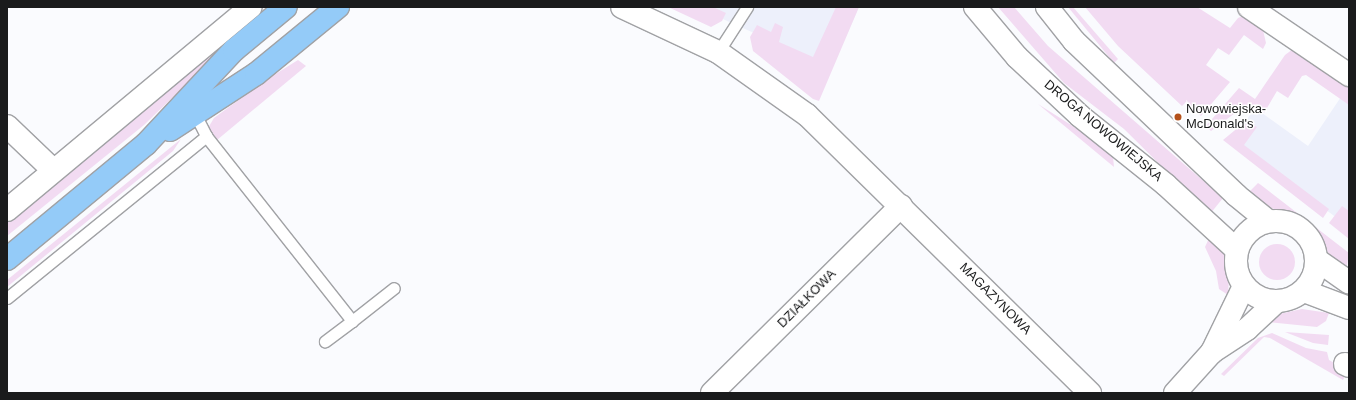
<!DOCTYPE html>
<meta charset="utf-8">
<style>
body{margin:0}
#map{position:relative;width:1356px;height:400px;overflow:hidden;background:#fafbfe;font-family:Arial,sans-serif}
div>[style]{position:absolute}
.built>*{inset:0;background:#edf0fb}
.green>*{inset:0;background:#f2dbf2}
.round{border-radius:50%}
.roads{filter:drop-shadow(1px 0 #a1a2a5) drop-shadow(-1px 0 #a1a2a5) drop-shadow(0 1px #a1a2a5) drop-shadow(0 -1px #a1a2a5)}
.service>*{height:11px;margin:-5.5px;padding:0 5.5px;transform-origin:5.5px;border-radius:5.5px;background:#fff}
.minor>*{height:22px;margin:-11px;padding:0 11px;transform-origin:11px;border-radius:11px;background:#fff}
.tertiary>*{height:22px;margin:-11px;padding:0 11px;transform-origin:11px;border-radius:11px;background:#fff}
.tertiary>.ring{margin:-11px;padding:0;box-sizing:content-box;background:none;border:22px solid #fff;border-radius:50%}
.primary>*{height:22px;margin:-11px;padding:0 11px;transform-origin:11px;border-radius:11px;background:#94cbf8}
.dots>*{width:11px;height:11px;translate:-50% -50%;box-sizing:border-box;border:2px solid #fff;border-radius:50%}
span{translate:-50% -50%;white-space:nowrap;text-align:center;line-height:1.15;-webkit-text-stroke:3px #fff;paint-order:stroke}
.poi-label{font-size:13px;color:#1a1b1c}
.left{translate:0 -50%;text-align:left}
.street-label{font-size:13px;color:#1a1b1c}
.frame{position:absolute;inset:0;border:8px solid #1a1b1c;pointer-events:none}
</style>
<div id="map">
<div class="built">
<i style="clip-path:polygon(696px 7px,859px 7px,832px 68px)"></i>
<i style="clip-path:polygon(1345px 91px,1349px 94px,1349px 227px,1232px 140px,1255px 108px,1308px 146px)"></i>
</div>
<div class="green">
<i style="clip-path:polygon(668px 7px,713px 7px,726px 13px,722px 21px,711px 27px)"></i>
<i style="clip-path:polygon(836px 7px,859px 7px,819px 101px,813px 99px,753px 51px,750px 37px,757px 25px,771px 32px,775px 23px,783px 27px,779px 42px,813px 57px)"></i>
<i style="clip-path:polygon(998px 7px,1014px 7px,1048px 46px,1223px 198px,1210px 214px,1124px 129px,1064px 83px)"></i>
<i style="clip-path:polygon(1068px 7px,1073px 7px,1118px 59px,1114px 63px)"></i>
<i style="clip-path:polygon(1085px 7px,1197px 7px,1230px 28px,1238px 18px,1243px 16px,1263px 30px,1266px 43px,1263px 49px,1244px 35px,1229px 55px,1218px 48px,1206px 65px,1230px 82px,1201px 116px,1186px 102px,1182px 106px,1118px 46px)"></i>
<i style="clip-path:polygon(227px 41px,229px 43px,144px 125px,7px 236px,7px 223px)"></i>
<i style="clip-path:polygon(1293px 49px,1349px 83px,1349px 105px,1306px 75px,1302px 76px,1288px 98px,1277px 91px,1264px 113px,1250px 109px,1235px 113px,1211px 131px,1206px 126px,1239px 88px,1255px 99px,1285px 55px)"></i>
<i style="clip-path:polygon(298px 60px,306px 66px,217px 140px,208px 128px,214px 118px,266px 80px)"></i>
<i style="clip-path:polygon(1038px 104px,1079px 130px,1113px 157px,1114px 167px)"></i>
<i style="clip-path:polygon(1249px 123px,1257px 127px,1244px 145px,1329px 209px,1323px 218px,1223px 140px,1240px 126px)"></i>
<i style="clip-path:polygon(181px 139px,173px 151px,7px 287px,7px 280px)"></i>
<i style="clip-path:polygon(1258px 183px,1261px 185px,1349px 253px,1346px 271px,1334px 262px,1309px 222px,1263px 205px,1248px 193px)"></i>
<i style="clip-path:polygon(1342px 206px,1349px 211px,1349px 239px,1329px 223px)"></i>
<i style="clip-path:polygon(1210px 236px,1219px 244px,1225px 257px,1229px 278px,1228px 295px,1219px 289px,1216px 271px,1205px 247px)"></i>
<i class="round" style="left:1259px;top:244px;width:36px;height:36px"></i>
<i style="clip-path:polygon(1302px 309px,1329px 313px,1326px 321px,1317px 327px,1268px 322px,1279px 314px)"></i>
<i style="clip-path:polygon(1285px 332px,1329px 335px,1328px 345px,1313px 343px)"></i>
<i style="clip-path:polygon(1272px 333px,1306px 348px,1327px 352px,1329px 360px,1348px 371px,1343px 380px,1270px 338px,1264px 337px,1224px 376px,1221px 374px,1258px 338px)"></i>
</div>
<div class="roads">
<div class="service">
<i style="left:718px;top:52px;width:54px;rotate:-57.2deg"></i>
<i style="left:195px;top:114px;width:25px;rotate:63deg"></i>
<i style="left:206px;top:136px;width:236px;rotate:51.7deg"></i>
<i style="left:352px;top:321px;width:34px;rotate:143deg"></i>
<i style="left:7px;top:298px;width:257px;rotate:-39.1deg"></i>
<i style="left:352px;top:321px;width:53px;rotate:-38.2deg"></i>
</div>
<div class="minor">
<i style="left:622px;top:7px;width:106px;rotate:25.1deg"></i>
<i style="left:718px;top:52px;width:109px;rotate:35.3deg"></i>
<i style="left:807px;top:115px;width:397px;rotate:44.5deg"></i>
<i style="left:1249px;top:7px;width:121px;rotate:34.2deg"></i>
<i style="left:7px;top:126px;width:64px;rotate:43.7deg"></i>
<i style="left:7px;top:210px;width:317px;rotate:-39.8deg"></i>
<i style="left:1212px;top:352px;width:73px;rotate:-64.1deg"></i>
<i style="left:1345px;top:364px;width:4px;rotate:27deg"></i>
<i style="left:712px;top:393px;width:266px;rotate:-44.7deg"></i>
<i style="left:1175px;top:393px;width:55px;rotate:-47.9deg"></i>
<i style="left:1212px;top:352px;width:42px;rotate:-33.3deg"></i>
<i style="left:1247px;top:329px;width:40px;rotate:-43deg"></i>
</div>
<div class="tertiary">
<i style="left:975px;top:7px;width:65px;rotate:50deg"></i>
<i style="left:1017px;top:57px;width:86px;rotate:43.1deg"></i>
<i style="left:1080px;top:116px;width:110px;rotate:38.7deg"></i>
<i style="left:1166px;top:185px;width:96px;rotate:42.5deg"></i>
<i style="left:1047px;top:7px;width:43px;rotate:51.5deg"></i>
<i style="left:1074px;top:41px;width:224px;rotate:43.5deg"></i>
<i style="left:1236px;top:195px;width:41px;rotate:39.1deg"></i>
<i class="ring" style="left:1236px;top:221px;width:58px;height:58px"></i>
<i style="left:1317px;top:260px;width:39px;rotate:35deg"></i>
<i style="left:1304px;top:291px;width:48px;rotate:20.7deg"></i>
</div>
<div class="primary">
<i style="left:170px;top:130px;width:103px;rotate:-33.1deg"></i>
<i style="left:256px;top:74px;width:106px;rotate:-39.3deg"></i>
<i style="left:7px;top:259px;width:180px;rotate:-39.6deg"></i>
<i style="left:146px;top:144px;width:129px;rotate:-46.9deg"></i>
<i style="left:234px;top:50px;width:67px;rotate:-39.6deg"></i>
</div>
</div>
<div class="dots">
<i style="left:1178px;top:117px;background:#b4511b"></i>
</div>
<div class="poi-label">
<span class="left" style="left:1186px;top:117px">Nowowiejska-<br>McDonald's</span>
</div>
<div class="street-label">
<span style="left:1103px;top:131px;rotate:40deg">DROGA NOWOWIEJSKA</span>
<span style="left:807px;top:299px;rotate:-45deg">DZIAŁKOWA</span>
<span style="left:995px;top:299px;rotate:45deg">MAGAZYNOWA</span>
</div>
<div class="frame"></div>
</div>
